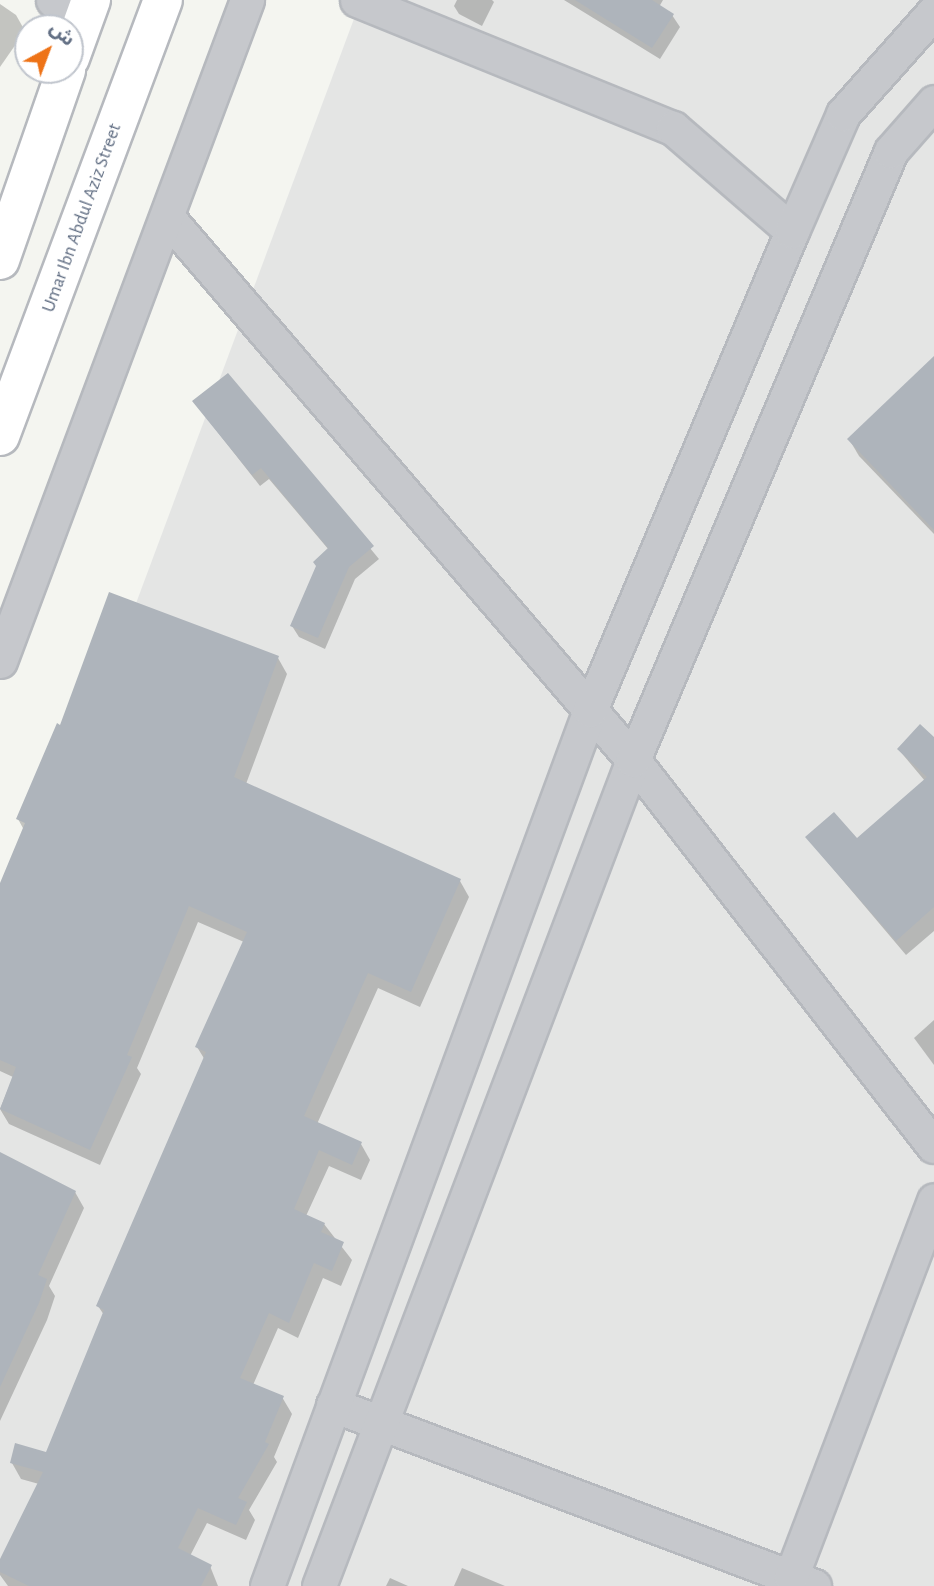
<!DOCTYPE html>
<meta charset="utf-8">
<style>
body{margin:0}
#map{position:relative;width:934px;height:1586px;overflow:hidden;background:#f4f5f0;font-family:"Alegreya Sans","Noto Sans Arabic",sans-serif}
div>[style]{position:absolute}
.built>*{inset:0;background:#e4e5e4}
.shadow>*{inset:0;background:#0003}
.building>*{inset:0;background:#aeb4bb}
.roads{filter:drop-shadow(2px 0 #b6b9be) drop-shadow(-2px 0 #b6b9be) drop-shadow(0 2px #b6b9be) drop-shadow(0 -2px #b6b9be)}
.minor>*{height:33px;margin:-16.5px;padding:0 16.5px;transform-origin:16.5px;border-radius:16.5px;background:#c6c8cc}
.major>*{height:38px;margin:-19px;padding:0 19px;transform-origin:19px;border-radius:19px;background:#fff}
span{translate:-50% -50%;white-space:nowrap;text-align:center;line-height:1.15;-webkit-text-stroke:7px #fff;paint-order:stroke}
.street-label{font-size:19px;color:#616e83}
.north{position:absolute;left:14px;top:14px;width:70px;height:70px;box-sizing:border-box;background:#fff;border:2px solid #c0c5cd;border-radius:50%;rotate:41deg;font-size:19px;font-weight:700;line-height:28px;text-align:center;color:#616e83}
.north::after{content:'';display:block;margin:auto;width:24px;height:32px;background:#ee7317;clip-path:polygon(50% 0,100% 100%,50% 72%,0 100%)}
</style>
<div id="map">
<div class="built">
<i style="clip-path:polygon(361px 0,934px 0,934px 1586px,0 1586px,0 968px)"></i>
</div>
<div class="shadow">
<i style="clip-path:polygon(457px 0,492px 0,494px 2px,482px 26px,459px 14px,454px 6px)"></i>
<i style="clip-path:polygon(564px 0,663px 0,659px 7px,672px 15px,680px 27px,660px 59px)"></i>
<i style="clip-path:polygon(0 4px,16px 15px,25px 31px,0 67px)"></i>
<i style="clip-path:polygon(934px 358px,934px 534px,859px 456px,849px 439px)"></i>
<i style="clip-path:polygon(227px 375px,379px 559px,355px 579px,325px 649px,299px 637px,292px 626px,329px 550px,269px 479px,260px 486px,194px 402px)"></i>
<i style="clip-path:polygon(278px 658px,287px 674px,246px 784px,460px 881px,469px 897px,420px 1007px,378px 988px,317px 1124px,361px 1144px,370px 1160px,361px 1180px,329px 1166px,306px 1216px,324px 1224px,352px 1260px,341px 1286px,323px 1278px,298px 1338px,278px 1328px,253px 1385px,282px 1397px,292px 1414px,274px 1457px,277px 1462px,249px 1510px,255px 1520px,246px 1540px,207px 1523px,190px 1556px,210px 1566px,218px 1586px,8px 1586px,0 1575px,0 1563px,39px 1484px,21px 1479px,12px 1463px,47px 1454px,104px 1315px,98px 1306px,205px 1060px,197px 1047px,244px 942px,198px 922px,137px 1068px,141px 1074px,100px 1165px,9px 1124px,0 1109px,13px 1077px,0 1071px,0 888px,24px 830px,18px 819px,61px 727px)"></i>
<i style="clip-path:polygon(934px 741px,934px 931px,906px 955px,807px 838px,857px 841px,925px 781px,899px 750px)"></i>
<i style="clip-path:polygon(934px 1020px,934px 1065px,914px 1038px)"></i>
<i style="clip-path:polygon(0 1156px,75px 1192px,84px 1208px,49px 1286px,55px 1296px,47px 1320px,0 1421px)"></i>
<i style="clip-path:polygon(462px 1568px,505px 1586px,454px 1586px)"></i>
<i style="clip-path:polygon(390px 1578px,408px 1586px,386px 1586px)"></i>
</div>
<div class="building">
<i style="clip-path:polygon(575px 0,652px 0,674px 14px,652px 48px)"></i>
<i style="clip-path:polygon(934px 356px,934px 530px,847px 439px)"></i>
<i style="clip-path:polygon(228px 373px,374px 546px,349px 567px,318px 638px,290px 626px,316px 566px,313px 562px,328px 548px,261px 468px,252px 475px,192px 401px)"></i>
<i style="clip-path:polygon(109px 592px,279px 656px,234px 777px,461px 879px,411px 992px,368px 973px,304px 1116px,362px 1142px,352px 1165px,319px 1150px,294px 1209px,325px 1223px,321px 1232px,344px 1242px,332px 1271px,314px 1263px,289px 1323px,269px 1313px,240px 1378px,284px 1396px,265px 1442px,269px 1444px,238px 1498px,247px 1502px,236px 1525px,198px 1508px,178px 1548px,212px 1565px,201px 1586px,29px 1586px,0 1572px,0 1559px,43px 1472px,10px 1463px,15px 1443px,46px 1452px,104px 1310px,96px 1306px,206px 1052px,195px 1047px,247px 932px,189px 906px,127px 1055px,132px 1057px,90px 1150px,0 1109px,16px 1067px,0 1060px,0 883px,25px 823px,16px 819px,57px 723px,60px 725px)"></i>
<i style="clip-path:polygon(920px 724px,934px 737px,934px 907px,896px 941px,805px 837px,834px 812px,857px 838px,927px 777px,897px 749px)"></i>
<i style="clip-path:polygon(0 1152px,76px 1191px,38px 1275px,47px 1279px,39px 1303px,0 1387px)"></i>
</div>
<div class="roads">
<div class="minor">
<i style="left:53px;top:0;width:36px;rotate:34deg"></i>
<i style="left:357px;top:0;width:341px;rotate:22.1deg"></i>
<i style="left:673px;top:128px;width:157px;rotate:40.9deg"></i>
<i style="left:167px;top:217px;width:716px;rotate:49.36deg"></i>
<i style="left:633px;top:760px;width:489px;rotate:52.1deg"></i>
<i style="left:0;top:661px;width:706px;rotate:-69.51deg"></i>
<i style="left:333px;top:1405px;width:514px;rotate:20.62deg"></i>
<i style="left:791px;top:1577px;width:403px;rotate:-69.2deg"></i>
<i style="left:267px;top:1586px;width:934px;rotate:-69.76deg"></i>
<i style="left:590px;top:710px;width:520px;rotate:-67.13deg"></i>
<i style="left:792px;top:231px;width:128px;rotate:-66.4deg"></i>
<i style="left:843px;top:114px;width:137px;rotate:-48.3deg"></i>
<i style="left:319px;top:1586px;width:884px;rotate:-69.19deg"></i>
<i style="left:633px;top:760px;width:661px;rotate:-67.04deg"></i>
<i style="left:891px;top:151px;width:65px;rotate:-48.7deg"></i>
</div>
<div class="major">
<i style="left:70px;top:58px;width:62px;rotate:-70.1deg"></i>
<i style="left:0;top:260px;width:201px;rotate:-70.8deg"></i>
<i style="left:0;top:436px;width:465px;rotate:-69.5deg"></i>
</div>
</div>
<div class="street-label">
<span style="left:82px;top:218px;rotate:-70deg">Umar Ibn Abdul Aziz Street</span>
</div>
<div class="north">ش</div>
</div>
